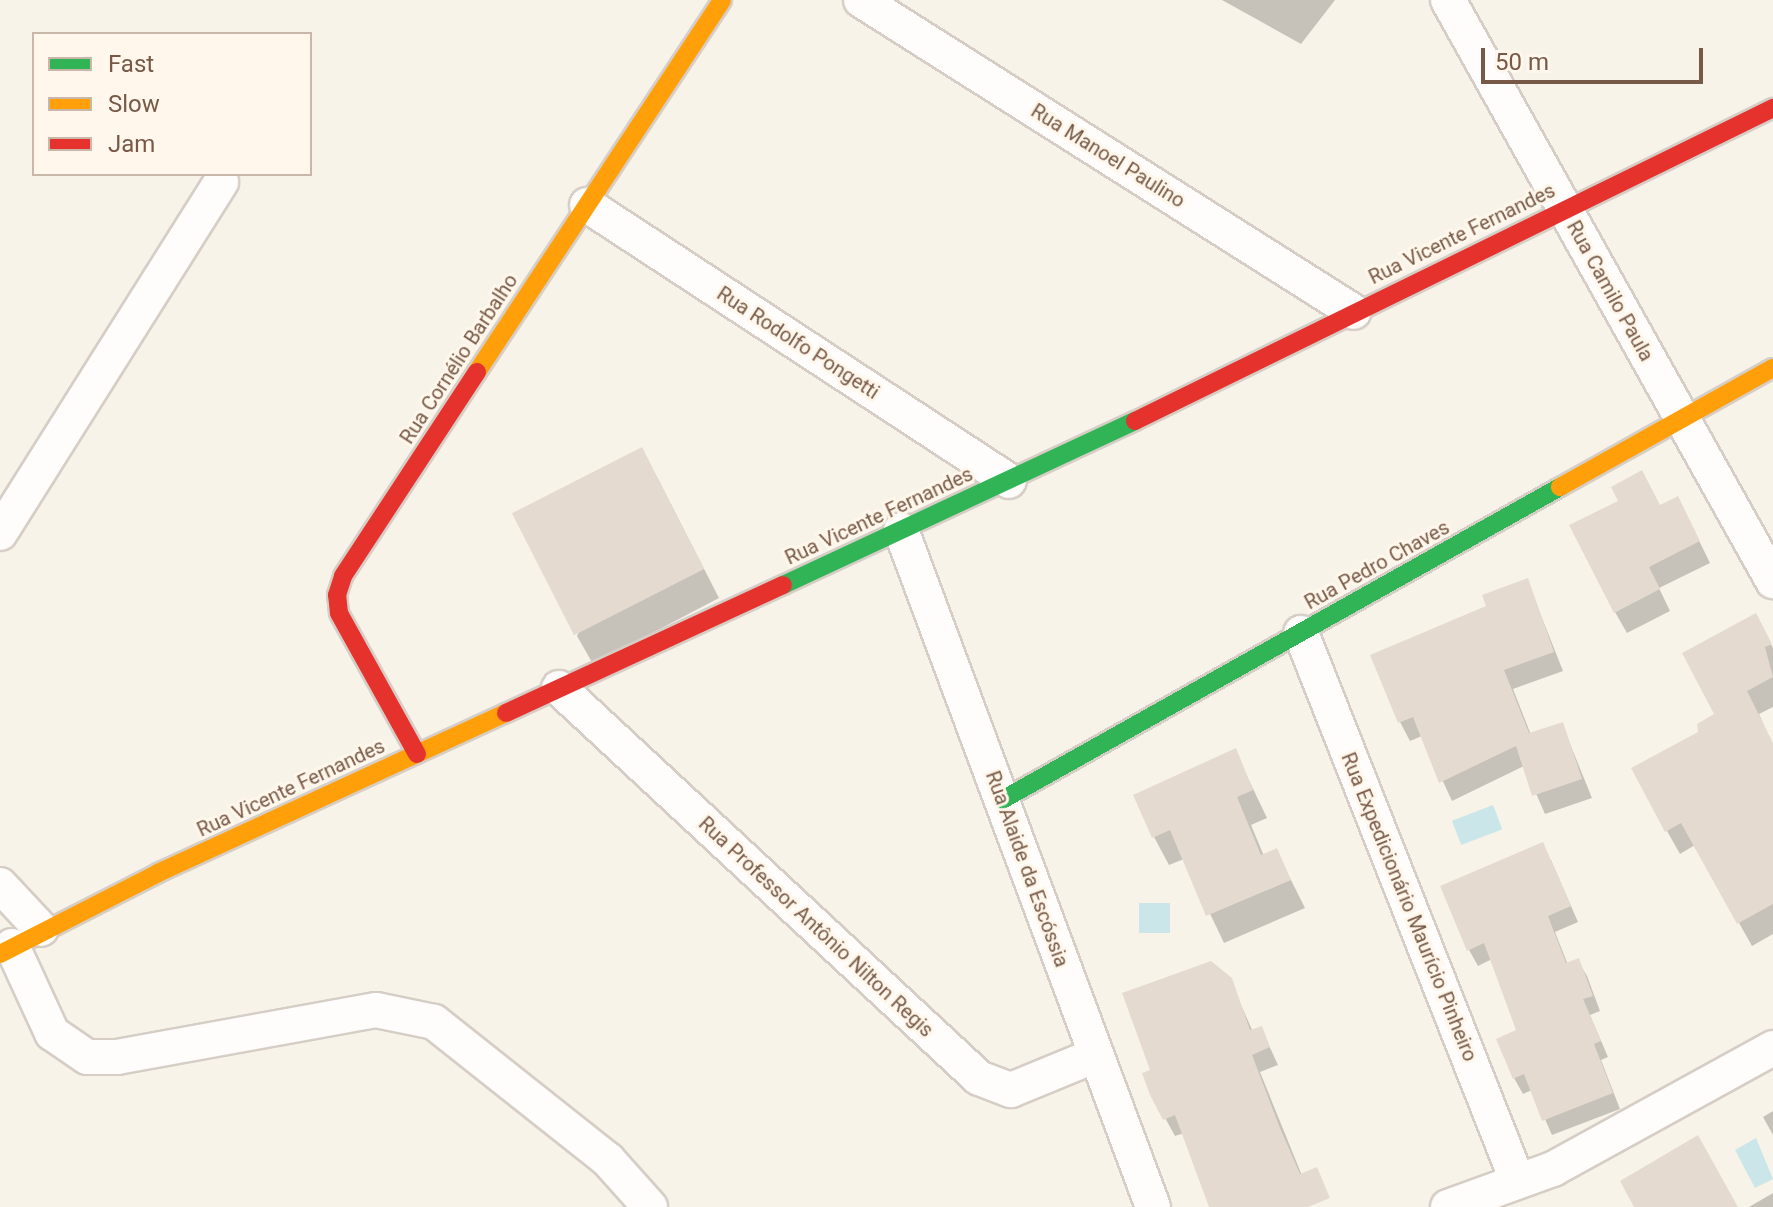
<!DOCTYPE html>
<meta charset="utf-8">
<style>
body{margin:0}
#map{position:relative;width:1773px;height:1207px;overflow:hidden;background:#f8f3e9;font-family:Roboto,sans-serif}
div>[style]{position:absolute}
.water>*{inset:0;background:#cae6e9;transform-origin:0 0}
.shadow>*{inset:0;background:#0003}
.building>*{inset:0;background:#e5dad0;transform-origin:0 0}
.roads{filter:drop-shadow(2px 0 #d6cec6) drop-shadow(-2px 0 #d6cec6) drop-shadow(0 2px #d6cec6) drop-shadow(0 -2px #d6cec6)}
.street>*{height:34px;margin:-17px;padding:0 17px;transform-origin:17px;border-radius:17px;background:#fefdfc}
.fast>*{height:18px;margin:-9px;padding:0 9px;transform-origin:9px;border-radius:9px;background:#30b455}
.slow>*{height:18px;margin:-9px;padding:0 9px;transform-origin:9px;border-radius:9px;background:#ff9f0a}
.jam>*{height:18px;margin:-9px;padding:0 9px;transform-origin:9px;border-radius:9px;background:#e5322d}
span{translate:-50% -50%;white-space:nowrap;text-align:center;line-height:1.15;-webkit-text-stroke:6px #fff7eb;paint-order:stroke}
.street-label{font-size:20px;color:#785947}
.legend{position:absolute;left:32px;top:32px;width:280px;height:144px;box-sizing:border-box;background:#fff7eb;border:2px solid #c9b8a9;margin:0;padding:10px 14px;list-style:none;font-size:24px;color:#785947}
.legend li{display:flex;align-items:center;gap:16px;height:40px}
.legend b{width:40px;border:2px solid #c9b8a9}
.scale{position:absolute;left:1481px;top:48px;width:222px;height:36px;box-sizing:border-box;border:4px solid #785947;border-top:0;padding-left:10px;font-size:24px;line-height:28px;white-space:nowrap;color:#785947;-webkit-text-stroke:6px #fff7eb;paint-order:stroke}
</style>
<div id="map">
<div class="water">
<i style="left:1493px;top:805px;width:26px;height:44px;rotate:69deg"></i>
<i style="left:1139px;top:903px;width:31px;height:30px"></i>
<i style="clip-path:polygon(1756px 1138px,1773px 1179px,1755px 1188px,1735px 1150px)"></i>
</div>
<div class="shadow">
<i style="clip-path:polygon(1222px 0,1335px 0,1301px 44px)"></i>
<i style="clip-path:polygon(657px 477px,719px 598px,593px 664px,577px 636px)"></i>
<i style="clip-path:polygon(1621px 502px,1660px 507px,1689px 520px,1710px 563px,1659px 588px,1670px 611px,1627px 633px,1615px 612px)"></i>
<i style="clip-path:polygon(1527px 580px,1563px 671px,1513px 689px,1531px 735px,1562px 724px,1592px 798px,1545px 814px,1524px 766px,1452px 801px,1422px 736px,1410px 741px,1400px 722px,1488px 607px)"></i>
<i style="clip-path:polygon(1755px 616px,1773px 648px,1773px 707px,1759px 714px,1773px 746px,1773px 934px,1752px 946px,1695px 845px,1680px 854px,1667px 831px,1700px 733px,1717px 714px)"></i>
<i style="clip-path:polygon(1235px 751px,1267px 818px,1251px 825px,1264px 856px,1276px 850px,1305px 908px,1224px 943px,1184px 859px,1169px 865px,1154px 837px)"></i>
<i style="clip-path:polygon(1551px 860px,1578px 922px,1555px 932px,1568px 965px,1578px 961px,1587px 976px,1600px 1011px,1590px 1015px,1608px 1057px,1601px 1060px,1620px 1109px,1552px 1135px,1532px 1090px,1523px 1094px,1514px 1078px,1498px 1040px,1519px 1031px,1492px 959px,1478px 966px,1469px 950px)"></i>
<i style="clip-path:polygon(1230px 980px,1253px 1032px,1261px 1028px,1278px 1065px,1260px 1072px,1307px 1188px,1282px 1207px,1211px 1207px,1184px 1133px,1175px 1136px,1152px 1094px,1152px 1071px)"></i>
<i style="clip-path:polygon(1773px 1111px,1773px 1135px,1763px 1117px)"></i>
<i style="clip-path:polygon(1773px 1193px,1773px 1207px,1749px 1207px)"></i>
</div>
<div class="building">
<i style="left:642px;top:447px;width:137px;height:146px;rotate:63deg"></i>
<i style="clip-path:polygon(1642px 470px,1660px 505px,1678px 496px,1700px 541px,1649px 567px,1660px 589px,1614px 613px,1569px 525px,1618px 501px,1611px 487px)"></i>
<i style="clip-path:polygon(1528px 578px,1554px 652px,1504px 670px,1529px 733px,1563px 722px,1582px 779px,1532px 796px,1516px 746px,1439px 783px,1413px 717px,1398px 723px,1370px 655px,1486px 606px,1482px 595px)"></i>
<i style="clip-path:polygon(1756px 613px,1772px 644px,1765px 647px,1773px 677px,1747px 691px,1773px 743px,1773px 904px,1737px 924px,1681px 823px,1665px 832px,1631px 768px,1698px 732px,1697px 724px,1714px 714px,1682px 653px)"></i>
<i style="clip-path:polygon(1236px 748px,1253px 790px,1237px 797px,1261px 855px,1277px 848px,1291px 880px,1206px 916px,1170px 830px,1152px 838px,1133px 795px)"></i>
<i style="clip-path:polygon(1543px 842px,1571px 906px,1548px 916px,1566px 963px,1579px 958px,1593px 996px,1583px 999px,1601px 1041px,1594px 1044px,1613px 1093px,1542px 1121px,1524px 1074px,1513px 1079px,1496px 1039px,1516px 1030px,1484px 943px,1467px 951px,1440px 886px)"></i>
<i style="clip-path:polygon(1211px 961px,1232px 978px,1250px 1030px,1262px 1026px,1270px 1047px,1252px 1055px,1280px 1128px,1300px 1174px,1317px 1167px,1330px 1198px,1308px 1207px,1209px 1207px,1175px 1115px,1163px 1120px,1150px 1095px,1142px 1073px,1150px 1070px,1122px 993px)"></i>
<i style="clip-path:polygon(1698px 1135px,1738px 1207px,1634px 1207px,1620px 1181px)"></i>
</div>
<div class="roads">
<div class="street">
<i style="left:861px;top:0;width:583px;rotate:32.33deg"></i>
<i style="left:1448px;top:0;width:666px;rotate:60.78deg"></i>
<i style="left:587px;top:205px;width:504px;rotate:33.19deg"></i>
<i style="left:901px;top:530px;width:722px;rotate:69.58deg"></i>
<i style="left:0;top:533px;width:415px;rotate:-57.8deg"></i>
<i style="left:1301px;top:633px;width:588px;rotate:68.45deg"></i>
<i style="left:559px;top:688px;width:573px;rotate:42.88deg"></i>
<i style="left:979px;top:1078px;width:34px;rotate:21deg"></i>
<i style="left:1011px;top:1090px;width:92px;rotate:-22.4deg"></i>
<i style="left:0;top:885px;width:60px;rotate:47deg"></i>
<i style="left:12px;top:946px;width:96px;rotate:65.3deg"></i>
<i style="left:52px;top:1033px;width:42px;rotate:34.4deg"></i>
<i style="left:87px;top:1057px;width:30px"></i>
<i style="left:117px;top:1057px;width:263px;rotate:-10.3deg"></i>
<i style="left:376px;top:1010px;width:59px;rotate:11.7deg"></i>
<i style="left:434px;top:1022px;width:222px;rotate:38.4deg"></i>
<i style="left:608px;top:1160px;width:63px;rotate:48.2deg"></i>
<i style="left:1448px;top:1207px;width:112px;rotate:-19.9deg"></i>
<i style="left:1553px;top:1169px;width:251px;rotate:-28.8deg"></i>
</div>
<div class="fast">
<i style="left:783px;top:585px;width:388px;rotate:-25deg"></i>
<i style="left:1002px;top:800px;width:640px;rotate:-29.29deg"></i>
</div>
<div class="slow">
<i style="left:477px;top:372px;width:445px;rotate:-56.6deg"></i>
<i style="left:1560px;top:487px;width:244px;rotate:-29.2deg"></i>
<i style="left:0;top:954px;width:178px;rotate:-27.1deg"></i>
<i style="left:158px;top:873px;width:383px;rotate:-24.7deg"></i>
</div>
<div class="jam">
<i style="left:1135px;top:421px;width:711px;rotate:-26.13deg"></i>
<i style="left:506px;top:713px;width:305px;rotate:-24.8deg"></i>
<i style="left:417px;top:754px;width:161px;rotate:-119deg"></i>
<i style="left:339px;top:613px;width:18px;rotate:-96deg"></i>
<i style="left:337px;top:595px;width:20px;rotate:-72deg"></i>
<i style="left:343px;top:576px;width:244px;rotate:-56.7deg"></i>
</div>
</div>
<div class="street-label">
<span style="left:1108px;top:156px;rotate:32deg">Rua Manoel Paulino</span>
<span style="left:1462px;top:234px;rotate:-26deg">Rua Vicente Fernandes</span>
<span style="left:1610px;top:291px;rotate:61deg">Rua Camilo Paula</span>
<span style="left:798px;top:343px;rotate:33deg">Rua Rodolfo Pongetti</span>
<span style="left:459px;top:359px;rotate:-57deg">Rua Cornélio Barbalho</span>
<span style="left:879px;top:516px;rotate:-25deg">Rua Vicente Fernandes</span>
<span style="left:1377px;top:565px;rotate:-29deg">Rua Pedro Chaves</span>
<span style="left:291px;top:788px;rotate:-25deg">Rua Vicente Fernandes</span>
<span style="left:1027px;top:869px;rotate:70deg">Rua Alaide da Escóssia</span>
<span style="left:1409px;top:907px;rotate:68deg">Rua Expedicionário Maurício Pinheiro</span>
<span style="left:816px;top:927px;rotate:43deg">Rua Professor Antônio Nilton Regis</span>
</div>
<ul class="legend">
<li><b style="height:10px;background:#30b455"></b>Fast</li>
<li><b style="height:10px;background:#ff9f0a"></b>Slow</li>
<li><b style="height:10px;background:#e5322d"></b>Jam</li>
</ul>
<div class="scale">50 m</div>
</div>
